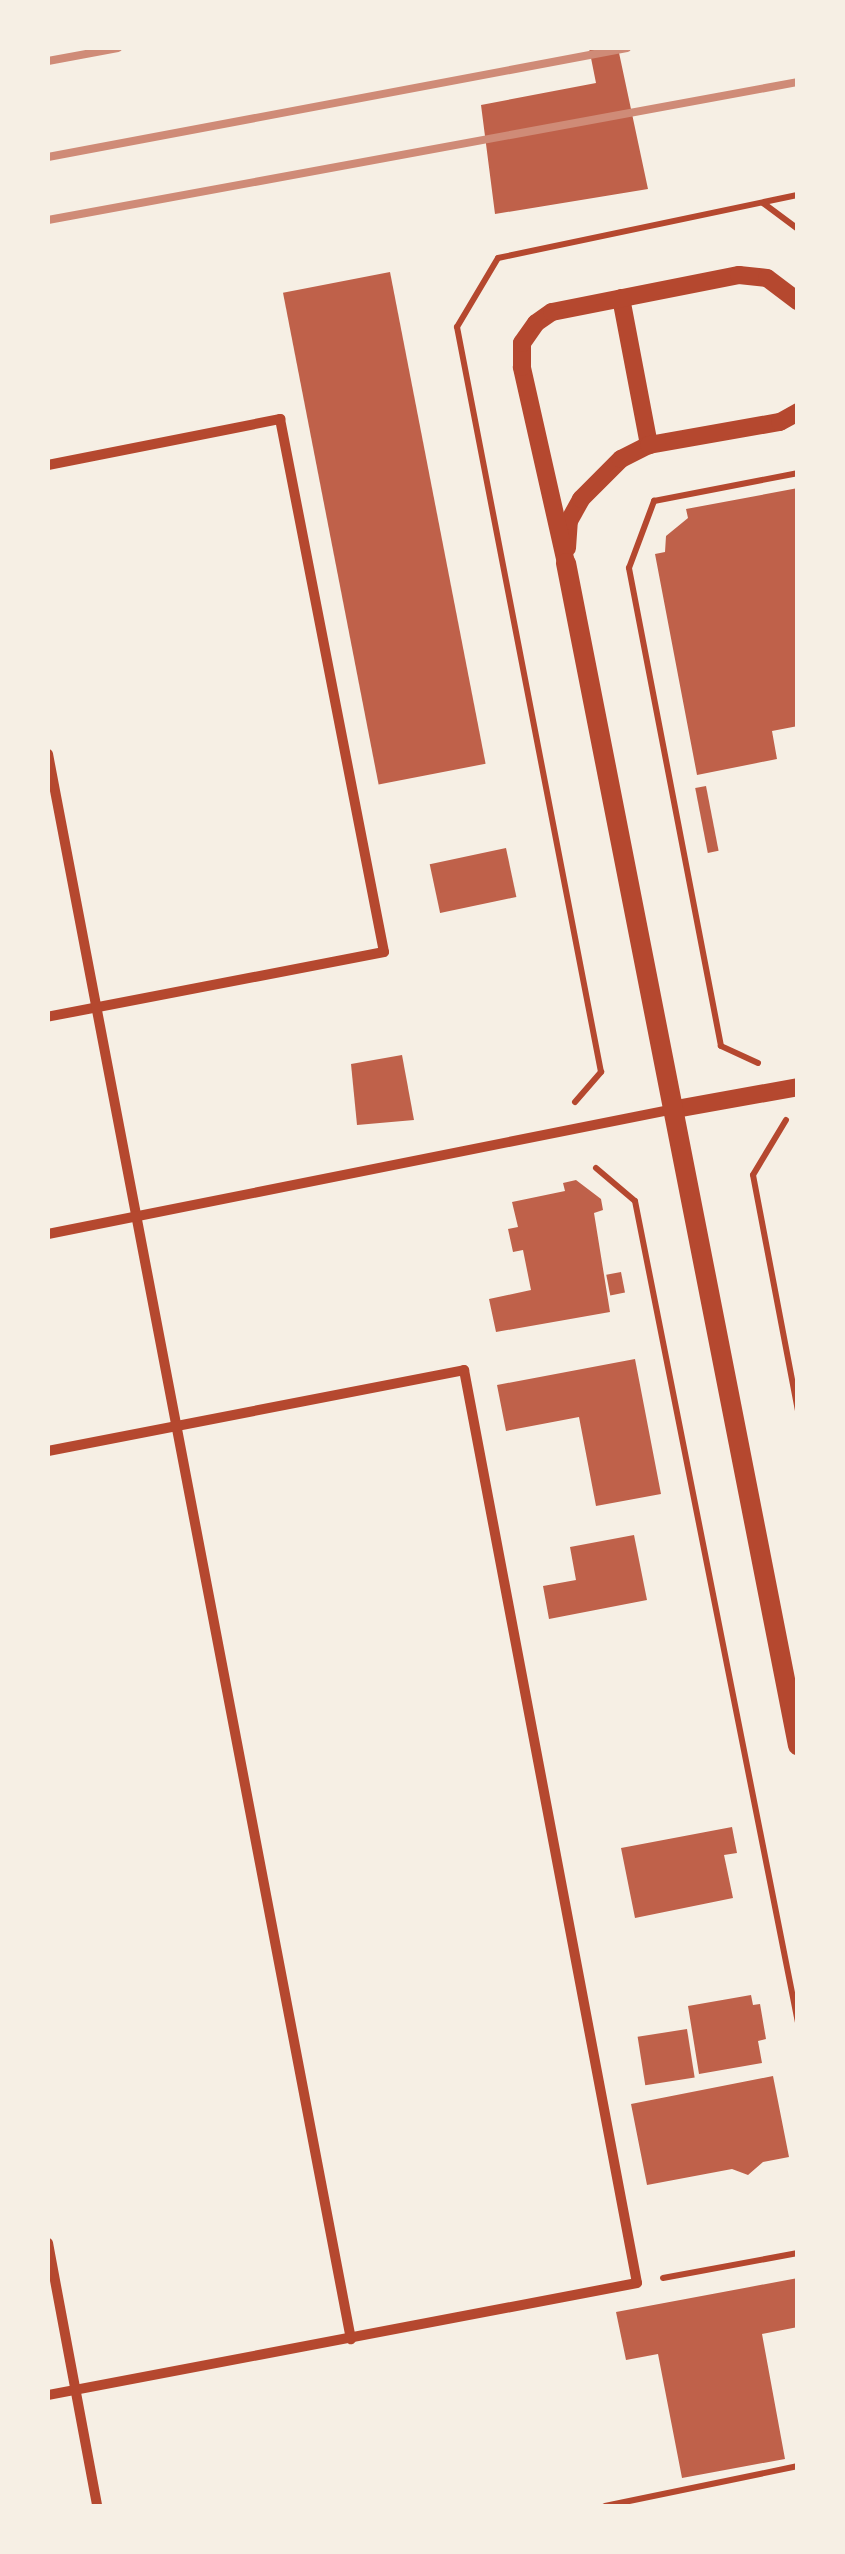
<!DOCTYPE html>
<style>
body{margin:0}
#map{position:relative;width:845px;height:2554px;overflow:hidden;background:#f6efe4;font-family:Signika,sans-serif}
div>[style]{position:absolute}
.building>*{inset:0;background:#bf614a;transform-origin:0 0}
.path>*{height:6px;margin:-3px;padding:0 3px;transform-origin:3px;border-radius:3px;background:#b5482f}
.minor>*{height:10px;margin:-5px;padding:0 5px;transform-origin:5px;border-radius:5px;background:#b5482f}
.tertiary>*{height:18px;margin:-9px;padding:0 9px;transform-origin:9px;border-radius:9px;background:#b5482f}
.secondary>*{height:20px;margin:-10px;padding:0 10px;transform-origin:10px;border-radius:10px;background:#b5482f}
.rail>*{height:8px;margin:-4px;padding:0 4px;transform-origin:4px;border-radius:4px;background:#cf8b77}
span{translate:-50% -50%;white-space:nowrap;text-align:center;line-height:1.15;-webkit-text-stroke:9px #f6efe4;paint-order:stroke}
.frame{position:absolute;inset:0;border:50px solid #f6efe4;pointer-events:none}
</style>
<div id="map">
<div class="building">
<i style="clip-path:polygon(589px 48px,618px 48px,648px 189px,495px 214px,481px 105px,596px 83px)"></i>
<i style="left:390px;top:272px;width:501px;height:109px;rotate:79deg"></i>
<i style="clip-path:polygon(798px 488px,798px 726px,772px 731px,777px 759px,697px 775px,655px 554px,665px 552px,666px 536px,688px 518px,686px 509px)"></i>
<i style="left:706px;top:786px;width:66px;height:11px;rotate:79deg"></i>
<i style="left:506px;top:848px;width:50px;height:78px;rotate:78deg"></i>
<i style="clip-path:polygon(402px 1055px,414px 1120px,357px 1125px,351px 1064px)"></i>
<i style="clip-path:polygon(576px 1180px,601px 1199px,603px 1210px,594px 1213px,610px 1312px,496px 1332px,489px 1299px,531px 1290px,523px 1250px,513px 1252px,508px 1229px,518px 1227px,512px 1202px,565px 1191px,563px 1183px)"></i>
<i style="left:621px;top:1272px;width:21px;height:15px;rotate:79deg"></i>
<i style="clip-path:polygon(635px 1359px,661px 1494px,596px 1506px,579px 1417px,506px 1431px,497px 1385px)"></i>
<i style="clip-path:polygon(634px 1535px,647px 1600px,549px 1619px,543px 1586px,576px 1580px,570px 1547px)"></i>
<i style="clip-path:polygon(732px 1827px,737px 1853px,724px 1855px,733px 1898px,635px 1918px,621px 1848px)"></i>
<i style="clip-path:polygon(751px 1995px,753px 2005px,760px 2004px,766px 2039px,758px 2041px,762px 2063px,699px 2074px,688px 2006px)"></i>
<i style="left:687px;top:2029px;width:49px;height:50px;rotate:81deg"></i>
<i style="clip-path:polygon(773px 2076px,789px 2157px,763px 2162px,748px 2175px,732px 2169px,647px 2185px,631px 2104px)"></i>
<i style="clip-path:polygon(798px 2278px,798px 2327px,762px 2334px,785px 2459px,682px 2478px,658px 2354px,626px 2360px,616px 2312px)"></i>
</div>
<div class="path">
<i style="left:763px;top:203px;width:44px;rotate:36.6deg"></i>
<i style="left:758px;top:1063px;width:41px;rotate:-155.3deg"></i>
<i style="left:721px;top:1046px;width:487px;rotate:-100.9deg"></i>
<i style="left:629px;top:568px;width:72px;rotate:-69.5deg"></i>
<i style="left:654px;top:501px;width:147px;rotate:-11deg"></i>
<i style="left:575px;top:1102px;width:40px;rotate:-49deg"></i>
<i style="left:601px;top:1072px;width:759px;rotate:-100.94deg"></i>
<i style="left:457px;top:327px;width:80px;rotate:-59.3deg"></i>
<i style="left:498px;top:258px;width:307px;rotate:-11.9deg"></i>
<i style="left:786px;top:1120px;width:64px;rotate:121deg"></i>
<i style="left:753px;top:1175px;width:241px;rotate:79.2deg"></i>
<i style="left:596px;top:1168px;width:51px;rotate:40.2deg"></i>
<i style="left:635px;top:1201px;width:838px;rotate:78.78deg"></i>
<i style="left:663px;top:2278px;width:137px;rotate:-10.5deg"></i>
<i style="left:605px;top:2506px;width:197px;rotate:-11.7deg"></i>
</div>
<div class="minor">
<i style="left:48px;top:465px;width:237px;rotate:-11.2deg"></i>
<i style="left:280px;top:419px;width:543px;rotate:78.96deg"></i>
<i style="left:384px;top:952px;width:342px;rotate:169.1deg"></i>
<i style="left:48px;top:754px;width:1614px;rotate:79.18deg"></i>
<i style="left:48px;top:1234px;width:638px;rotate:-11.29deg"></i>
<i style="left:48px;top:1451px;width:424px;rotate:-11deg"></i>
<i style="left:464px;top:1370px;width:929px;rotate:79.27deg"></i>
<i style="left:637px;top:2283px;width:600px;rotate:169.23deg"></i>
<i style="left:48px;top:2243px;width:268px;rotate:79.4deg"></i>
</div>
<div class="tertiary">
<i style="left:621px;top:298px;width:150px;rotate:79.2deg"></i>
<i style="left:567px;top:548px;width:27px;rotate:-86deg"></i>
<i style="left:569px;top:521px;width:25px;rotate:-61deg"></i>
<i style="left:581px;top:499px;width:57px;rotate:-45deg"></i>
<i style="left:621px;top:459px;width:31px;rotate:-27deg"></i>
<i style="left:649px;top:445px;width:133px;rotate:-10deg"></i>
<i style="left:780px;top:422px;width:21px;rotate:-29deg"></i>
<i style="left:566px;top:563px;width:201px;rotate:-102.7deg"></i>
<i style="left:522px;top:367px;width:24px;rotate:-90deg"></i>
<i style="left:522px;top:343px;width:24px;rotate:-55deg"></i>
<i style="left:536px;top:323px;width:19px;rotate:-35deg"></i>
<i style="left:552px;top:312px;width:191px;rotate:-11.2deg"></i>
<i style="left:739px;top:275px;width:28px;rotate:6deg"></i>
<i style="left:767px;top:278px;width:39px;rotate:37deg"></i>
<i style="left:676px;top:1109px;width:124px;rotate:-10.2deg"></i>
</div>
<div class="secondary">
<i style="left:566px;top:563px;width:1205px;rotate:78.9deg"></i>
</div>
<div class="rail">
<i style="left:48px;top:61px;width:71px;rotate:-10.5deg"></i>
<i style="left:48px;top:157px;width:589px;rotate:-10.66deg"></i>
<i style="left:48px;top:220px;width:763px;rotate:-10.43deg"></i>
</div>
<div class="frame"></div>
</div>
